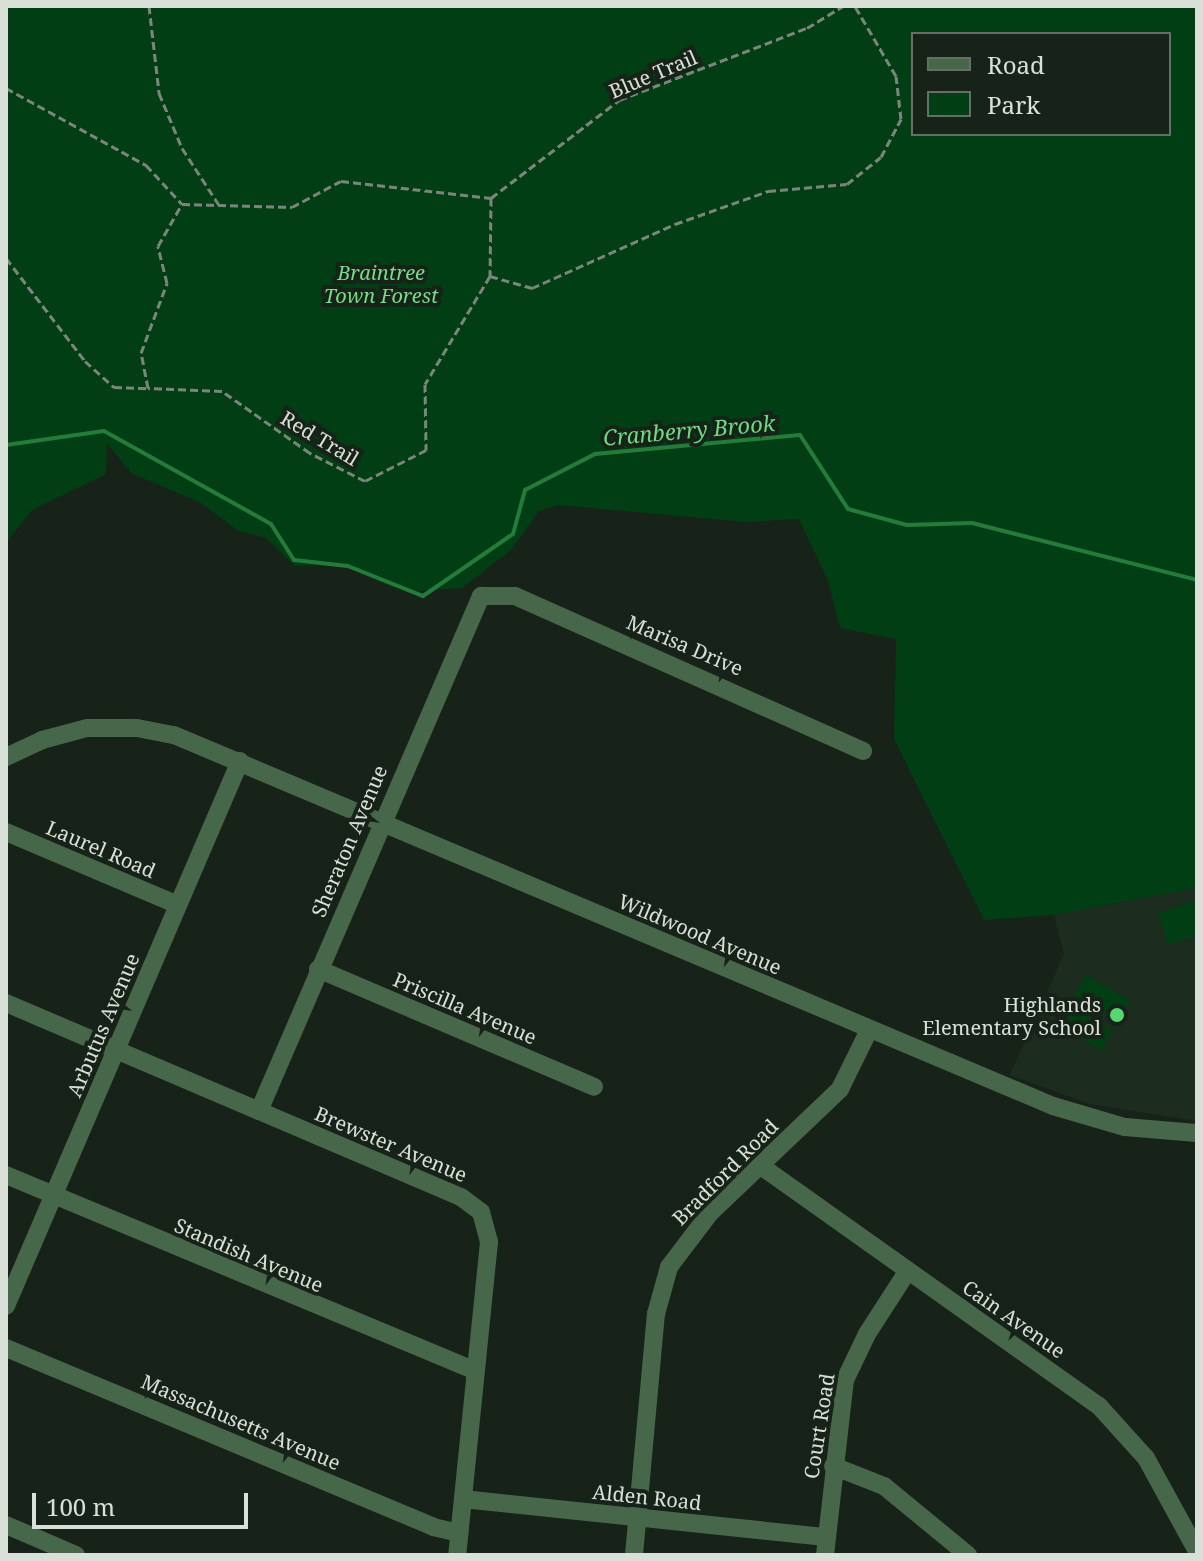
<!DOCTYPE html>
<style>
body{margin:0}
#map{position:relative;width:1203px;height:1561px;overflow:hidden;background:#172318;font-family:"Noto Serif",serif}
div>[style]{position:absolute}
.built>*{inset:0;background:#1c2d1f}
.green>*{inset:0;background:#023e14;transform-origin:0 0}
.stream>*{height:4px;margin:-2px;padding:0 2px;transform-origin:2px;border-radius:2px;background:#257b3a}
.path>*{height:3px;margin-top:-1.5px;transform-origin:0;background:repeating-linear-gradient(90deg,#7b857b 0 8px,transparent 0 12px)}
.minor>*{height:18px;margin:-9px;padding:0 9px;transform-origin:9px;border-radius:9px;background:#47674b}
.dots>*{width:22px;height:22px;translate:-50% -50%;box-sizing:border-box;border:4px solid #172318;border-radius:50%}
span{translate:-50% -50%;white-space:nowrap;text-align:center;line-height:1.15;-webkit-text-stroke:8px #172318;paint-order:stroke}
.street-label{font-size:20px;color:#d8e0d8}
.park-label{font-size:20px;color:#73de86;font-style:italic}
.poi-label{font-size:20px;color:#d8e0d8}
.right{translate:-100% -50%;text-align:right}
.water-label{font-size:22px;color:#6ed981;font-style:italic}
.frame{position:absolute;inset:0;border:8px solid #d8e0d8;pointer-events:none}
.legend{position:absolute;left:911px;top:32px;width:260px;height:104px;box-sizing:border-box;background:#172318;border:2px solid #646f65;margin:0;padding:10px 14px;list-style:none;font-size:24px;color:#d8e0d8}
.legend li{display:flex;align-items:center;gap:16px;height:40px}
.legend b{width:40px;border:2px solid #646f65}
.scale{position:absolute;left:32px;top:1493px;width:216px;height:36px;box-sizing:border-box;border:4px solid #d8e0d8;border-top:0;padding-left:10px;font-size:24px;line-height:28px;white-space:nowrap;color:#d8e0d8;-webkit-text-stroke:6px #172318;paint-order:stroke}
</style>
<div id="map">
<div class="built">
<i style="clip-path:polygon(1197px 888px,1197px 1121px,1090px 1104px,1010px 1075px,1064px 954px,1054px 915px)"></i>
</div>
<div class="green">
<i style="clip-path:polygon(evenodd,6px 6px,1197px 6px,1197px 888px,1054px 915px,984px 920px,894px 739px,896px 639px,840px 628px,828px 581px,799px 519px,746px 522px,557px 505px,539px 511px,511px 550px,462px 588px,415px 591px,392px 587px,341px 565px,295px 566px,266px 538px,239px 531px,199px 502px,131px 473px,107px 443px,106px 474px,32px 510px,6px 543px,6px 6px,913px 34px,1169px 34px,1169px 134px,913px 134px,913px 34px)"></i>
<i style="clip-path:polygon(1197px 900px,1197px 935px,1168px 945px,1158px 913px)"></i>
<i style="left:1086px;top:975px;width:51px;height:23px;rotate:30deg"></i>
<i style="left:1069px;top:1005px;width:51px;height:23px;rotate:30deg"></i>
</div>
<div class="stream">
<i style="left:6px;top:445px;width:99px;rotate:-8.1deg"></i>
<i style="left:104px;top:431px;width:191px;rotate:29.1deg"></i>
<i style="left:271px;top:524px;width:43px;rotate:57.4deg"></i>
<i style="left:294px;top:560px;width:54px;rotate:6.3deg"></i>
<i style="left:348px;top:566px;width:81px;rotate:21.8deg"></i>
<i style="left:423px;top:596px;width:109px;rotate:-34.6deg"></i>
<i style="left:513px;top:534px;width:46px;rotate:-74.7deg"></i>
<i style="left:525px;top:490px;width:79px;rotate:-27.2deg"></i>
<i style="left:595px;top:454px;width:206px;rotate:-5.3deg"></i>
<i style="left:800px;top:435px;width:88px;rotate:57deg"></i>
<i style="left:848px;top:509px;width:61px;rotate:15.2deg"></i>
<i style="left:907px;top:525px;width:65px;rotate:-1.8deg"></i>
<i style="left:972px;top:523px;width:232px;rotate:14.2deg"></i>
</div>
<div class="path">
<i style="left:149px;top:6px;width:88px;rotate:83.4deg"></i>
<i style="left:159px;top:93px;width:60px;rotate:67.3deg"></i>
<i style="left:182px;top:148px;width:68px;rotate:57deg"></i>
<i style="left:6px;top:88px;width:160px;rotate:28.8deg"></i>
<i style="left:146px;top:165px;width:53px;rotate:47.3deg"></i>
<i style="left:341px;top:181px;width:151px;rotate:6.5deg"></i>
<i style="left:491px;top:198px;width:78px;rotate:90.7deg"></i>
<i style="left:490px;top:276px;width:126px;rotate:121deg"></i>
<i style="left:425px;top:384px;width:66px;rotate:89.1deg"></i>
<i style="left:426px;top:450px;width:68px;rotate:153.1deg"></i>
<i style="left:365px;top:481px;width:62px;rotate:-153deg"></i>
<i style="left:310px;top:453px;width:108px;rotate:-144.8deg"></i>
<i style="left:222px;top:391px;width:74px;rotate:-177.7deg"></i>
<i style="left:148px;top:388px;width:36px;rotate:-101deg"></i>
<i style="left:141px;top:353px;width:75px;rotate:-69.6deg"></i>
<i style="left:167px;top:283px;width:38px;rotate:-104deg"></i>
<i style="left:158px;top:246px;width:48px;rotate:-60.3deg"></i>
<i style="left:182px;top:204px;width:110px;rotate:1.6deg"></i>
<i style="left:292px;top:207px;width:55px;rotate:-28deg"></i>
<i style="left:491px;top:198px;width:161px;rotate:-37.4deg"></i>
<i style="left:619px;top:100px;width:201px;rotate:-21deg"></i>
<i style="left:807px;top:28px;width:42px;rotate:-31.4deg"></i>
<i style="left:6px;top:258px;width:130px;rotate:52.5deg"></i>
<i style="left:85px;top:361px;width:39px;rotate:42deg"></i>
<i style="left:114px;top:387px;width:34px;rotate:2deg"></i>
<i style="left:490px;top:276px;width:44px;rotate:15.9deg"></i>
<i style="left:532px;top:288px;width:157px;rotate:-24.1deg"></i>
<i style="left:675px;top:224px;width:99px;rotate:-19.5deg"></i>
<i style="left:768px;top:191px;width:79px;rotate:-5.1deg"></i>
<i style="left:847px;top:184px;width:43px;rotate:-38.5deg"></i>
<i style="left:881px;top:157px;width:43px;rotate:-62.2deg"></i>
<i style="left:901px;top:119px;width:43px;rotate:-96.6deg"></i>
<i style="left:896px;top:76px;width:81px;rotate:-120.4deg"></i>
</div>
<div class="minor">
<i style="left:6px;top:757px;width:40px;rotate:-25deg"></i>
<i style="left:42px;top:740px;width:47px;rotate:-14.9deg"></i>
<i style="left:87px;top:728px;width:50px"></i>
<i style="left:137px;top:728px;width:38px;rotate:11deg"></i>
<i style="left:174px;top:735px;width:954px;rotate:22.88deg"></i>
<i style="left:1053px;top:1106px;width:75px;rotate:16.3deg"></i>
<i style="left:1125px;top:1127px;width:72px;rotate:4.8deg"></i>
<i style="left:6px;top:832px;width:187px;rotate:23deg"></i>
<i style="left:318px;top:969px;width:300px;rotate:23.1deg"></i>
<i style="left:6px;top:1003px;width:495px;rotate:23.1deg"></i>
<i style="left:461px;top:1197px;width:25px;rotate:37deg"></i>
<i style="left:481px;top:1212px;width:31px;rotate:75deg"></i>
<i style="left:489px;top:1242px;width:315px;rotate:95.8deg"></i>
<i style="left:259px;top:1111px;width:561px;rotate:-66.68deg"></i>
<i style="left:481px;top:596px;width:34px"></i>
<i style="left:515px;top:596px;width:381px;rotate:24deg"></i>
<i style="left:761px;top:1166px;width:415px;rotate:35.4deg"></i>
<i style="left:1099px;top:1406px;width:70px;rotate:47.9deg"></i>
<i style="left:1146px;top:1458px;width:106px;rotate:61.3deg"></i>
<i style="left:6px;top:1175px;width:509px;rotate:22.64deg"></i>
<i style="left:6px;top:1306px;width:593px;rotate:-66.76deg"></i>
<i style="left:6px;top:1348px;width:463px;rotate:22.7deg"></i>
<i style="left:433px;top:1527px;width:27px;rotate:13deg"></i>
<i style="left:833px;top:1466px;width:55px;rotate:21.4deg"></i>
<i style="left:884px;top:1486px;width:109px;rotate:39.4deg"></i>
<i style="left:463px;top:1499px;width:365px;rotate:6deg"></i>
<i style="left:6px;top:1525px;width:76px;rotate:23.2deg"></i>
<i style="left:634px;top:1555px;width:242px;rotate:-84.8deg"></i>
<i style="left:656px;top:1314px;width:49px;rotate:-74.5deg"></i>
<i style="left:669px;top:1267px;width:68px;rotate:-52.8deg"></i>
<i style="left:710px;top:1213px;width:180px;rotate:-43.6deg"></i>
<i style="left:840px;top:1089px;width:66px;rotate:-63.8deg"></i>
<i style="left:825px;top:1555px;width:176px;rotate:-83.5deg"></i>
<i style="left:845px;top:1380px;width:51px;rotate:-64.4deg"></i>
<i style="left:867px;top:1334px;width:74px;rotate:-57.2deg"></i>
</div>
<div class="dots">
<i style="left:1117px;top:1015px;background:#55d671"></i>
</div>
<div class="street-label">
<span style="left:653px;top:74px;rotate:-23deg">Blue Trail</span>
<span style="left:320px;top:438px;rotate:31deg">Red Trail</span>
<span style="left:685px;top:645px;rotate:23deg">Marisa Drive</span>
<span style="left:349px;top:841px;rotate:-67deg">Sheraton Avenue</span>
<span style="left:101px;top:849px;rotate:23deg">Laurel Road</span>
<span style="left:700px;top:934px;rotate:23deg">Wildwood Avenue</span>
<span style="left:465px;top:1008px;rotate:23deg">Priscilla Avenue</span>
<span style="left:103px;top:1025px;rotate:-67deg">Arbutus Avenue</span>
<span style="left:391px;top:1144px;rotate:23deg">Brewster Avenue</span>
<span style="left:725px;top:1172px;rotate:-45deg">Bradford Road</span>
<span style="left:249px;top:1255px;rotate:23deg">Standish Avenue</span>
<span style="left:1014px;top:1319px;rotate:35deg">Cain Avenue</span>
<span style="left:241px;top:1422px;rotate:23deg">Massachusetts Avenue</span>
<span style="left:819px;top:1426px;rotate:-81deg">Court Road</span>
<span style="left:647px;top:1497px;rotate:6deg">Alden Road</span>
</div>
<div class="park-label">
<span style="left:381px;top:284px">Braintree<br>Town Forest</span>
</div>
<div class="poi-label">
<span class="right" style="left:1101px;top:1016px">Highlands<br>Elementary School</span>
</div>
<div class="water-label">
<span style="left:689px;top:430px;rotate:-5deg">Cranberry Brook</span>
</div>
<div class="frame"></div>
<ul class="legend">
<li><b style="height:10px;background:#47674b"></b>Road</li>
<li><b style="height:22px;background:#023e14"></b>Park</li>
</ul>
<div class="scale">100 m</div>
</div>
